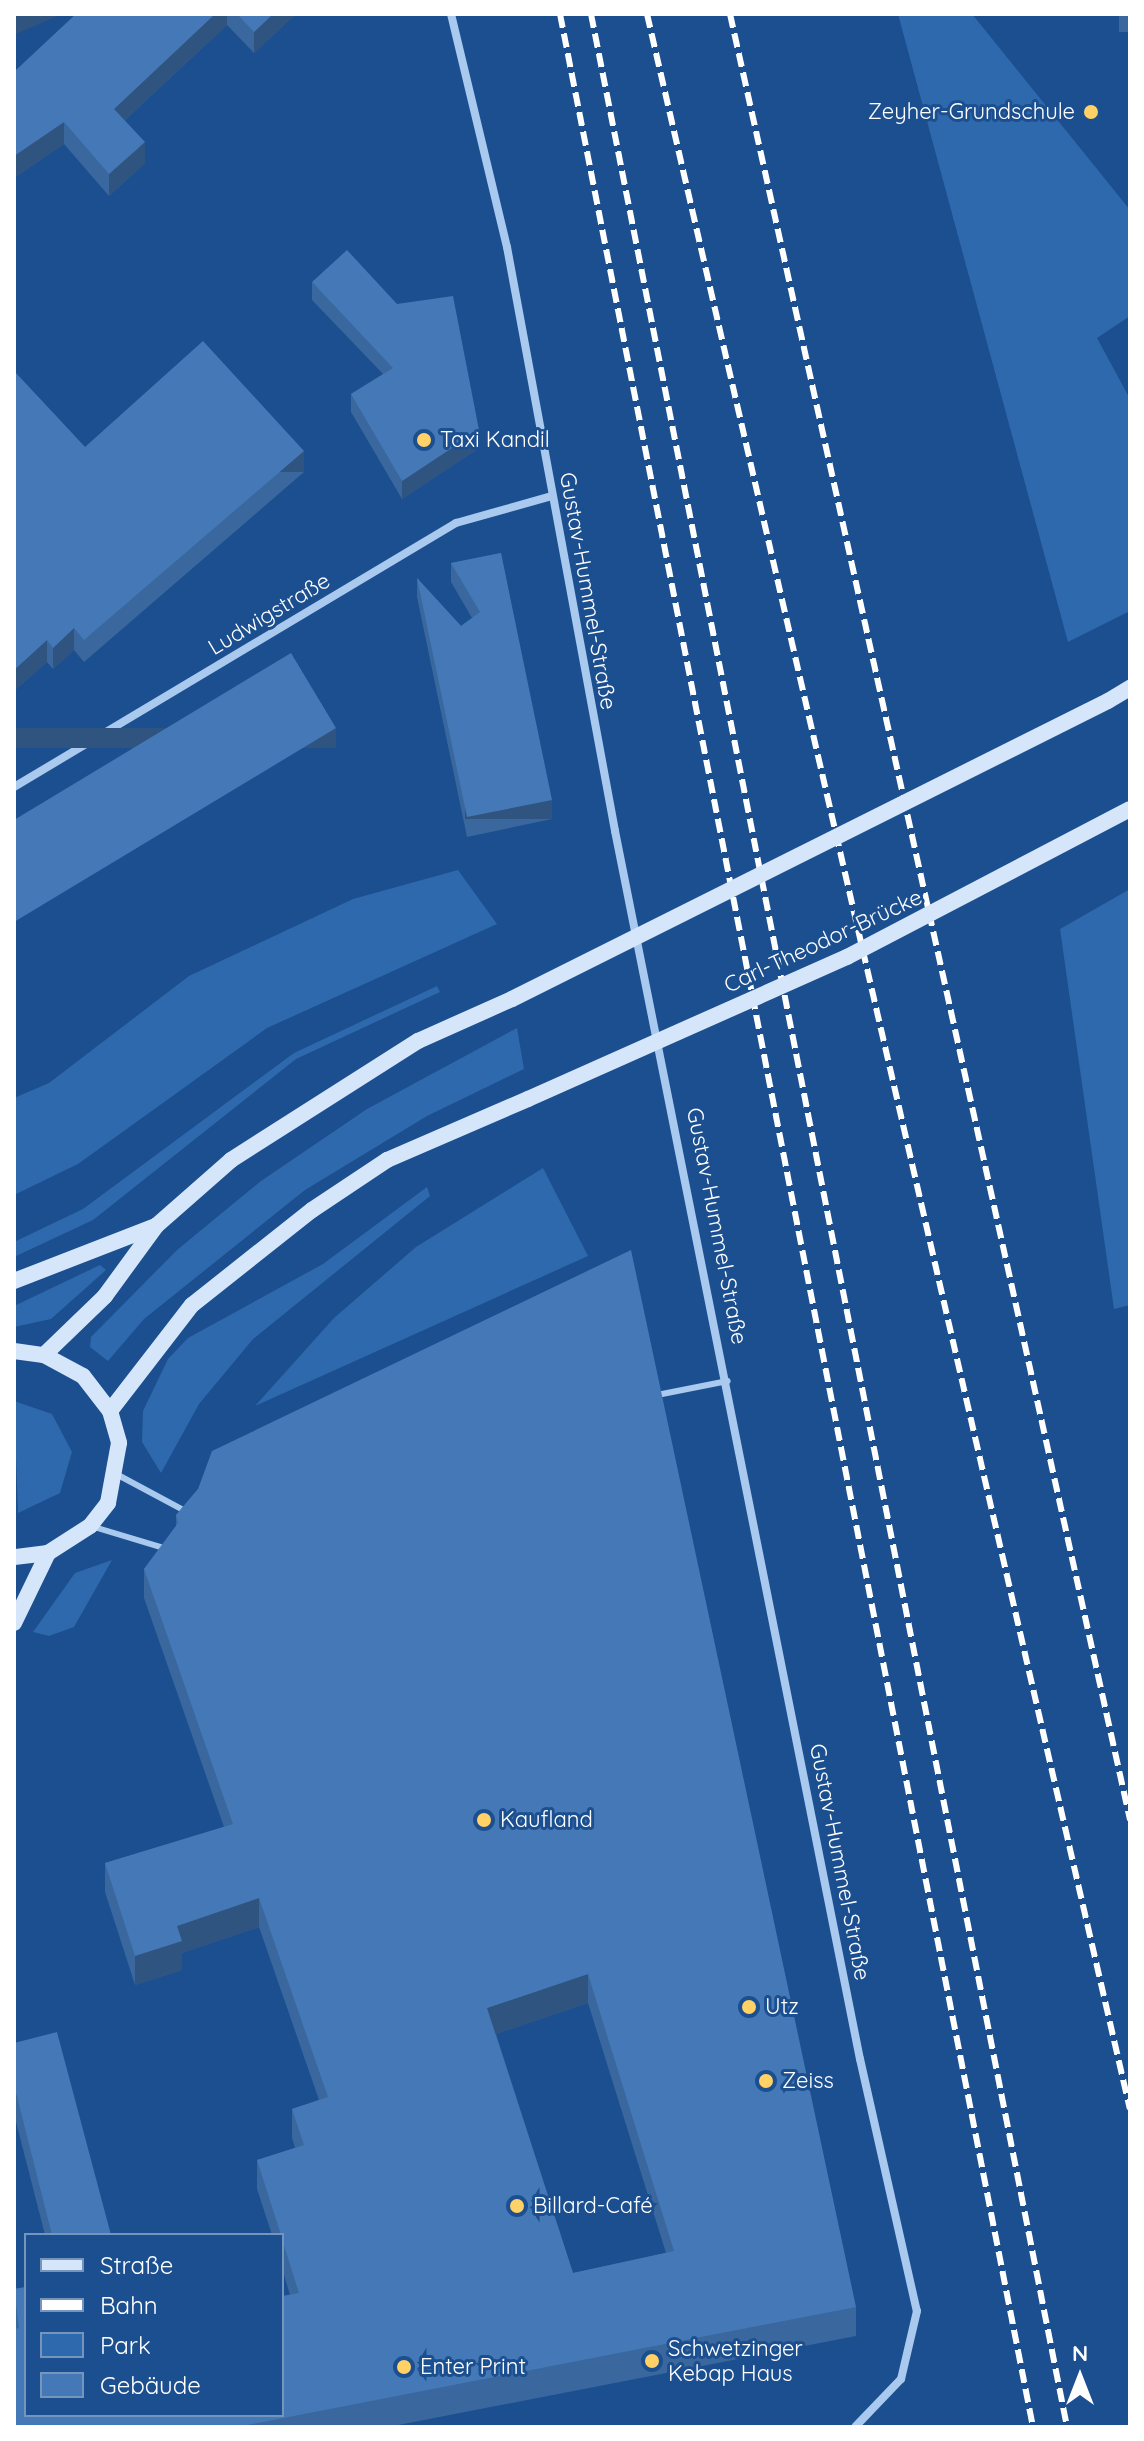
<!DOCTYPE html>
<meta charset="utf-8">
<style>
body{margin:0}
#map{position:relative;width:1144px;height:2441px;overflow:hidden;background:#1b4f8f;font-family:Quicksand,sans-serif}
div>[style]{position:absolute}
.green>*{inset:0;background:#2e69ad}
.lane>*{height:6px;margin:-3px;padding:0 3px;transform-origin:3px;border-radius:3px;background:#a9c9ee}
.street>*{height:8px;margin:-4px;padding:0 4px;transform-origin:4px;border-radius:4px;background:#a9c9ee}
.secondary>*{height:16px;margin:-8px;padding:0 8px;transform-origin:8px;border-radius:8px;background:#d6e6fa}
.rail>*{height:6px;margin-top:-3px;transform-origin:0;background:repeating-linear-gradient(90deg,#fff 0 14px,transparent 0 20px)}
.secondary-bridge>*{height:16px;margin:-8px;padding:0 8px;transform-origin:8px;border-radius:8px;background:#d6e6fa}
.wall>*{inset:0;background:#3a679d;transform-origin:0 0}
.shaded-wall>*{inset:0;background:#305480;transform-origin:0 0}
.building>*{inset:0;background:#4478b7}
.dots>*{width:22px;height:22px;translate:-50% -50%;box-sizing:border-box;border:4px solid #1b4f8f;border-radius:50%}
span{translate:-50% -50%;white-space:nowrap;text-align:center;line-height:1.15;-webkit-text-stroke:6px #1b4f8f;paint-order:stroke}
.poi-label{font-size:22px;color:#fff}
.right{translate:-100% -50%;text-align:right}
.left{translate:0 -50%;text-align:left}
.street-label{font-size:22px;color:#fff}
.frame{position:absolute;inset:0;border:16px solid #fff;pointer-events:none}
.legend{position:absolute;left:24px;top:2233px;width:260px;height:184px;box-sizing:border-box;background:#1b4f8f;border:2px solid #7695bc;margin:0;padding:10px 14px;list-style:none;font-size:24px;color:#fff}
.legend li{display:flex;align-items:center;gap:16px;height:40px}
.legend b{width:40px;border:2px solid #7695bc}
.north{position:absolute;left:1040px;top:2337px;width:80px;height:80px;-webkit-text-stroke:6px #1b4f8f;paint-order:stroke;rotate:0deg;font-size:22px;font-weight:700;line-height:32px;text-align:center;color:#fff}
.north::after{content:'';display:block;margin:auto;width:28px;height:36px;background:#fff;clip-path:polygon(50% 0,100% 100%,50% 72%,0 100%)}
</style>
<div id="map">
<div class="green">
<i style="clip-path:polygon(898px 14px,972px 14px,1130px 210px,1130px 316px,1097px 338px,1130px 399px,1130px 611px,1068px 642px)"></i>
<i style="clip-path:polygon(458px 870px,497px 924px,267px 1028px,78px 1164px,14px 1195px,14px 1098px,49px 1083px,189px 976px,353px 899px)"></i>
<i style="clip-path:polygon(1130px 889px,1130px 1305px,1114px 1309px,1060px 929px)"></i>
<i style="clip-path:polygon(437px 986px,440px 992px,296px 1059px,93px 1220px,14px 1257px,14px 1242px,83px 1209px,294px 1053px)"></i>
<i style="clip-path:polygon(517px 1028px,524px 1069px,427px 1116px,305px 1190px,144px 1319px,108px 1361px,90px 1347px,91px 1337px,177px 1250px,261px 1181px,367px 1109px)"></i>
<i style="clip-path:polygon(543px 1168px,588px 1256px,255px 1406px,334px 1318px,416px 1247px)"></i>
<i style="clip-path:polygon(427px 1187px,430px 1196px,253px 1339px,199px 1404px,161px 1473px,142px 1442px,143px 1411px,168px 1359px,188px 1338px,323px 1264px)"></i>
<i style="clip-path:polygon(100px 1265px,106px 1270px,51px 1319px,14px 1327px,14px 1306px)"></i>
<i style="clip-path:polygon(14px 1401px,52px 1414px,72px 1452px,60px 1493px,18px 1513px)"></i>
<i style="clip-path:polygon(112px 1560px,74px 1627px,49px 1636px,33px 1632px,75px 1573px)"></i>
</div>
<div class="lane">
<i style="left:657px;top:1395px;width:72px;rotate:-11.2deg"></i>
<i style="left:118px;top:1475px;width:76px;rotate:28.2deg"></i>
<i style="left:94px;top:1527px;width:76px;rotate:16.8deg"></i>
</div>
<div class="street">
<i style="left:451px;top:14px;width:240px;rotate:76.5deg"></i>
<i style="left:507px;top:247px;width:594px;rotate:79.52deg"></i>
<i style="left:615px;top:831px;width:1252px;rotate:78.72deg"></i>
<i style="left:860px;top:2059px;width:258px;rotate:77.3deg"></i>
<i style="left:917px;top:2311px;width:70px;rotate:103.2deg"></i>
<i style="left:901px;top:2379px;width:66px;rotate:133.8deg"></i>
<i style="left:14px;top:787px;width:515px;rotate:-30.85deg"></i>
<i style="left:456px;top:523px;width:100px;rotate:-15.7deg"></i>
</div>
<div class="secondary">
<i style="left:1108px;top:701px;width:26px;rotate:-31deg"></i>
<i style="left:14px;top:1281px;width:152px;rotate:-21.2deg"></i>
<i style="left:14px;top:1351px;width:30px;rotate:8deg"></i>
<i style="left:44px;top:1355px;width:44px;rotate:28.3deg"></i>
<i style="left:83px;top:1376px;width:44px;rotate:52.4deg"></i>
<i style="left:110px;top:1411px;width:33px;rotate:74deg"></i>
<i style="left:119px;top:1443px;width:61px;rotate:100.4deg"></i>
<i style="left:108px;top:1503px;width:29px;rotate:128deg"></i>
<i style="left:90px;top:1526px;width:50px;rotate:147.3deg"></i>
<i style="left:48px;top:1553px;width:34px;rotate:173deg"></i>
<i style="left:44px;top:1355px;width:85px;rotate:-44deg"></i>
<i style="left:105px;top:1296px;width:87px;rotate:-53.9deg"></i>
<i style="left:156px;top:1226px;width:100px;rotate:-41.3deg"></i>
<i style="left:231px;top:1160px;width:222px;rotate:-32.5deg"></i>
<i style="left:418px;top:1041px;width:103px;rotate:-24.1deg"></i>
<i style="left:110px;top:1411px;width:134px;rotate:-52.3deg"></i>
<i style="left:192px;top:1305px;width:153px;rotate:-38.4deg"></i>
<i style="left:312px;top:1210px;width:90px;rotate:-33.7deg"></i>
<i style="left:387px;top:1160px;width:154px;rotate:-23.4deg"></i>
<i style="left:14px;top:1623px;width:78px;rotate:-64.1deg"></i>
</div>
<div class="rail">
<i style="left:560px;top:14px;width:2459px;rotate:78.91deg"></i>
<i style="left:591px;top:14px;width:2460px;rotate:78.84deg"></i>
<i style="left:647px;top:14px;width:2150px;rotate:77.02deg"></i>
<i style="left:730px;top:14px;width:1850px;rotate:77.51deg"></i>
</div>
<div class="secondary-bridge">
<i style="left:512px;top:999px;width:666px;rotate:-26.57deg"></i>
<i style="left:528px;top:1099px;width:349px;rotate:-24deg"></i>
<i style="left:847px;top:957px;width:319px;rotate:-27.6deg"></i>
</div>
<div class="wall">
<i style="clip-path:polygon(76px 14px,296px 14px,254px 53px,227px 25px,125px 120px,145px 163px,109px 196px,64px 144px,14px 178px,14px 72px)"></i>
<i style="left:1119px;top:14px;width:11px;height:18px"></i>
<i style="clip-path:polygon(312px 282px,479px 448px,402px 499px,351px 412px,351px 394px,383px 374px,312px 300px)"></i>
<i style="clip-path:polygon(14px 371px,85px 447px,304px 472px,84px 662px,74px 650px,53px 669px,47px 662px,14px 691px)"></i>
<i style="clip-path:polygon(501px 553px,552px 819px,467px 837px,417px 597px,417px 578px,461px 626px,472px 618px,451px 582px,451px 563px)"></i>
<i style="clip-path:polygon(evenodd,198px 1489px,856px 2307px,856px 2336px,388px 2427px,14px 2427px,14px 2289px,26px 2287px,26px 2415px,290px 2295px,282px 2268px,282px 2235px,272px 2235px,257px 2189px,257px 2160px,295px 2148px,292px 2138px,292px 2109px,319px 2100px,259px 1927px,182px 1953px,182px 1970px,135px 1985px,105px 1892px,105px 1863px,224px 1827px,144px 1598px,144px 1569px,176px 1527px,176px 1515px,198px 1489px,588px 2003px,666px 2253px,573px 2273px,496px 2034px,588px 2003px)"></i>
<i style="clip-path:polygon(14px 2043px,111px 2235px,45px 2235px,14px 2114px)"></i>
</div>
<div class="shaded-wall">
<i style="clip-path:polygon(14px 14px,62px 14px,14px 35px)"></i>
<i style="clip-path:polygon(215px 14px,227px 14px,227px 25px,114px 130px,114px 109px)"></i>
<i style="clip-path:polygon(273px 14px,296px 14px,254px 53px,254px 32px)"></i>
<i style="clip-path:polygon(64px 122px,64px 144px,14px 178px,14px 156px)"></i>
<i style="clip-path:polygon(145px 142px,145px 163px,109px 196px,109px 174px)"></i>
<i style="clip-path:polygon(479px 430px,479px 448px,402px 499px,402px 481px)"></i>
<i style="left:304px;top:451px;width:21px;height:290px;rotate:90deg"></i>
<i style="clip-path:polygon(74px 628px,74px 650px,53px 669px,53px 648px)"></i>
<i style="clip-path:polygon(47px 640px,47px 662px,14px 691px,14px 670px)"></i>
<i style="left:336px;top:728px;width:20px;height:376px;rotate:90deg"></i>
<i style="left:552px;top:800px;width:19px;height:87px;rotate:90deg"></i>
<i style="clip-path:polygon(259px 1898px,259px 1927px,182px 1953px,182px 1970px,135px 1985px,135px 1956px,177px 1926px)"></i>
<i style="clip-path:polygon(588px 1974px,588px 2003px,487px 2037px,487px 2008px)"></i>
</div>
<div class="building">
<i style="clip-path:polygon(76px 14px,215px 14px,114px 109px,145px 142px,109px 174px,64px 122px,14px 156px,14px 72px)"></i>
<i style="clip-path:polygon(237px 14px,273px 14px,254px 32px)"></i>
<i style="clip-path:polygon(347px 250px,397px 304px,453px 296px,479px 430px,402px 481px,351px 394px,393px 368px,312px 282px)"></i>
<i style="clip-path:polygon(203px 341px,304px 451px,84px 640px,74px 628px,53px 648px,47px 640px,14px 670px,14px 371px,85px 447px)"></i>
<i style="clip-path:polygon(501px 553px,552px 800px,467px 817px,417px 578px,461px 626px,480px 612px,451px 563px)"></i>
<i style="clip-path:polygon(291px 653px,336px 728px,14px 922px,14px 820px)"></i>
<i style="clip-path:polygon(evenodd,631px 1250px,856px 2307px,237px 2427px,14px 2427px,14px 2329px,19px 2328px,14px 2289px,26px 2287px,26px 2415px,282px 2415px,282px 2296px,299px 2293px,282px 2239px,282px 2235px,281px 2235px,257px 2160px,304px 2145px,292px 2109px,328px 2097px,259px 1898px,177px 1926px,182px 1941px,135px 1956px,105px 1863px,233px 1824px,144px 1569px,178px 1523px,176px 1515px,198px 1489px,212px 1451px,631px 1250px,588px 1974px,674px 2251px,573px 2273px,487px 2008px,588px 1974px)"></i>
<i style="clip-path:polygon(57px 2032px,111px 2235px,52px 2235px,14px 2085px,14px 2043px)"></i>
</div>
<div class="dots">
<i style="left:1091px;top:112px;background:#ffd166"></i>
<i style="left:424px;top:440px;background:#ffd166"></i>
<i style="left:484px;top:1820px;background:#ffd166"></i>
<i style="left:749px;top:2007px;background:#ffd166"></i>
<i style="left:766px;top:2081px;background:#ffd166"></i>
<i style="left:517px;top:2206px;background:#ffd166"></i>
<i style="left:652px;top:2361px;background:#ffd166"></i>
<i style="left:404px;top:2367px;background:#ffd166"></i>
</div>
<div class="poi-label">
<span class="right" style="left:1075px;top:112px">Zeyher-Grundschule</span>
<span class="left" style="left:440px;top:440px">Taxi Kandil</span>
<span class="left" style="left:500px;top:1820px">Kaufland</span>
<span class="left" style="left:765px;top:2007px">Utz</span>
<span class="left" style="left:782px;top:2081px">Zeiss</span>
<span class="left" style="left:533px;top:2206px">Billard-Café</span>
<span class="left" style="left:668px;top:2361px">Schwetzinger<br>Kebap Haus</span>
<span class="left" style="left:420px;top:2367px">Enter Print</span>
</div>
<div class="street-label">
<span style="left:588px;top:591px;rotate:80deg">Gustav-Hummel-Straße</span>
<span style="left:269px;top:614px;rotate:-31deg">Ludwigstraße</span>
<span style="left:823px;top:941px;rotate:-25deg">Carl-Theodor-Brücke</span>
<span style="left:717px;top:1226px;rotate:79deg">Gustav-Hummel-Straße</span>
<span style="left:840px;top:1862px;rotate:79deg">Gustav-Hummel-Straße</span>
</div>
<div class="frame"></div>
<ul class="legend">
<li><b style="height:10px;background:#d6e6fa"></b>Straße</li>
<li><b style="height:10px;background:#fff"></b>Bahn</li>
<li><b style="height:22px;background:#2e69ad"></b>Park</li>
<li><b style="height:22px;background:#4478b7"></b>Gebäude</li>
</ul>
<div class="north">N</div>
</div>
